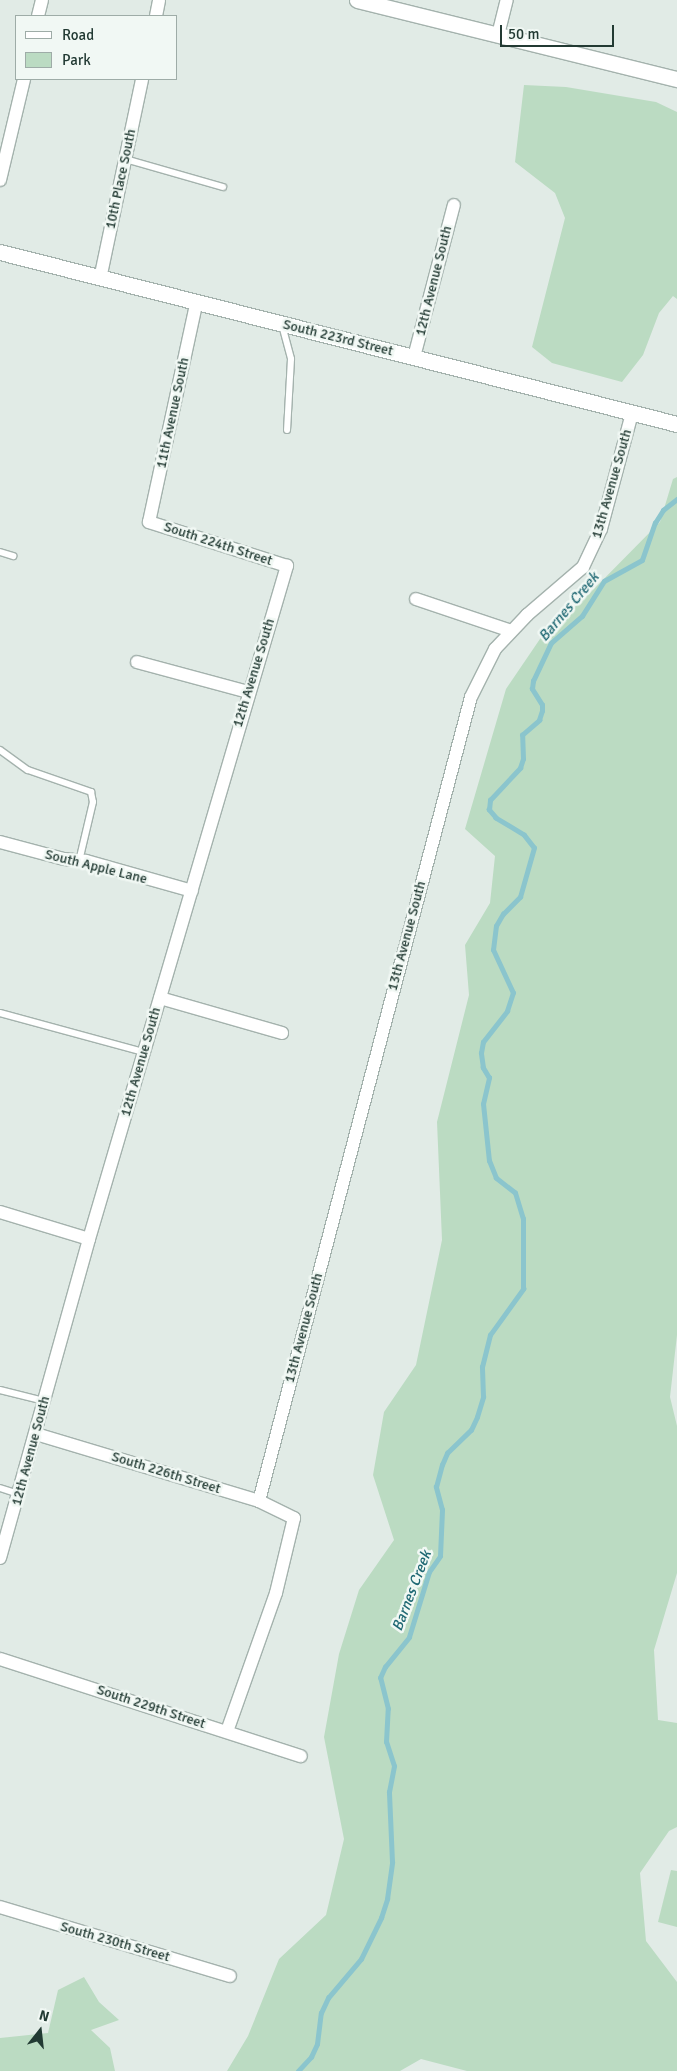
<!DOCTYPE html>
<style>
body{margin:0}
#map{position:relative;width:677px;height:2071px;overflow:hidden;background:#e1ebe6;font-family:Signika,sans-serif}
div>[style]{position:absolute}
.green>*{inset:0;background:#bbdbc2}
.stream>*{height:4.5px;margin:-2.25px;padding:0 2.25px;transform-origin:2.25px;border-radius:2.25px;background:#8bc5cd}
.roads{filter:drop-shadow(1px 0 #a4b2ad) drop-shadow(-1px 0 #a4b2ad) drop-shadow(0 1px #a4b2ad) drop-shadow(0 -1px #a4b2ad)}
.service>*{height:6px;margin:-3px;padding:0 3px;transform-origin:3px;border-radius:3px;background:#fff}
.minor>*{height:12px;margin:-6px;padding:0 6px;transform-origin:6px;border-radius:6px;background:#fff}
.tertiary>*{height:15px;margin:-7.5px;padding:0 7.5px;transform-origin:7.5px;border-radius:7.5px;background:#fff}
span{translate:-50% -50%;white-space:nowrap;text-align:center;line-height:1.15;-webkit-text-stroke:5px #f1f8f4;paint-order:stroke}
.street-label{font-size:14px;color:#223a33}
.water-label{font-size:15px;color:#1f6873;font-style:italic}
.legend{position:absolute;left:15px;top:15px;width:162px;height:65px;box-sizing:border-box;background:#f1f8f4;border:1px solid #9eaca7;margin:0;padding:6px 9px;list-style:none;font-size:15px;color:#223a33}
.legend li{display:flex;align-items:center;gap:10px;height:25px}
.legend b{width:25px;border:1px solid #9eaca7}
.north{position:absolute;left:15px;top:2006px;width:50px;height:50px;-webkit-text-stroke:4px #f1f8f4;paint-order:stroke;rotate:16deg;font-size:14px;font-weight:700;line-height:20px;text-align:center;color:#223a33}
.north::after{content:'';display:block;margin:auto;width:18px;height:22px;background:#223a33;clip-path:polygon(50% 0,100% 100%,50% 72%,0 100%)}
.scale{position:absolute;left:500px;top:25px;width:114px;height:22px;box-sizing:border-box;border:2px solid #223a33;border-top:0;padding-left:6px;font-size:15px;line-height:18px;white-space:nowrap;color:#223a33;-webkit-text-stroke:4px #f1f8f4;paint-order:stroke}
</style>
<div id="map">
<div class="green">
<i style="clip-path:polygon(524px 85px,566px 87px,656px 102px,677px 112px,677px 299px,673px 296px,659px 313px,643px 355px,622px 382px,552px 363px,532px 347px,565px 218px,555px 193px,515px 162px)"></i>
<i style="clip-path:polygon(677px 477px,677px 1335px,670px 1397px,677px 1426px,677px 1573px,654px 1650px,658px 1720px,677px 1723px,677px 1827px,669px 1831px,640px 1873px,646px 1941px,677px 1982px,677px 2071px,467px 2071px,421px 2059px,400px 2071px,227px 2071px,248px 2036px,279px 1959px,326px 1915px,344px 1839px,324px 1737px,339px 1654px,359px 1590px,394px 1540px,373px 1475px,384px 1412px,416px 1365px,442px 1240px,437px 1122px,469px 995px,465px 945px,490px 903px,495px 856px,465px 829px,506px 689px,542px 636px,588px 595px,660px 522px,673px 479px)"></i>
<i style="clip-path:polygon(671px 1870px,677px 1871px,677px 1927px,658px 1922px)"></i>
<i style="clip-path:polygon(84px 1977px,99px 2002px,119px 2020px,91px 2030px,110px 2048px,115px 2071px,0 2071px,0 2038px,48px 2033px,58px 1990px)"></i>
</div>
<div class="stream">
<i style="left:298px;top:2071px;width:19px;rotate:-47deg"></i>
<i style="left:311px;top:2057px;width:14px;rotate:-65deg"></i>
<i style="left:317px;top:2044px;width:31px;rotate:-83deg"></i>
<i style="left:321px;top:2013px;width:17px;rotate:-65deg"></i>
<i style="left:328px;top:1998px;width:51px;rotate:-49.8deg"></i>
<i style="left:361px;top:1959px;width:46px;rotate:-64deg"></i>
<i style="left:381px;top:1918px;width:20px;rotate:-72deg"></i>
<i style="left:387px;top:1899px;width:37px;rotate:-82deg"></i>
<i style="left:392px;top:1862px;width:70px;rotate:-92.5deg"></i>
<i style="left:389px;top:1792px;width:26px;rotate:-79deg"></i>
<i style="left:394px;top:1766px;width:25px;rotate:-108deg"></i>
<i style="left:386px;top:1742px;width:33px;rotate:-87deg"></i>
<i style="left:388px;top:1709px;width:32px;rotate:-104deg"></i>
<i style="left:380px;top:1678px;width:12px;rotate:-66deg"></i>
<i style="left:385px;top:1667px;width:38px;rotate:-51deg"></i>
<i style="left:409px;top:1637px;width:68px;rotate:-72.9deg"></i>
<i style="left:429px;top:1572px;width:19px;rotate:-55deg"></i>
<i style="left:440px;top:1556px;width:46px;rotate:-87.5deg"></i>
<i style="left:442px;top:1510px;width:24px;rotate:-105deg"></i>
<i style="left:436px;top:1487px;width:23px;rotate:-75deg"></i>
<i style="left:442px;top:1465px;width:13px;rotate:-67deg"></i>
<i style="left:447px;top:1453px;width:33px;rotate:-44deg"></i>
<i style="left:471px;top:1430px;width:14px;rotate:-65deg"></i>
<i style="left:477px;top:1417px;width:21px;rotate:-73deg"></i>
<i style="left:483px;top:1397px;width:30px;rotate:-92deg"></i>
<i style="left:482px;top:1367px;width:33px;rotate:-76deg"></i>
<i style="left:490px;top:1335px;width:57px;rotate:-54.3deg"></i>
<i style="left:523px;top:1289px;width:70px;rotate:-90deg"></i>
<i style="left:523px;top:1219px;width:27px;rotate:-107deg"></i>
<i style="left:515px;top:1193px;width:24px;rotate:-142deg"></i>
<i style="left:496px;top:1178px;width:18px;rotate:-112deg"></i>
<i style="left:489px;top:1161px;width:57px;rotate:-96deg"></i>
<i style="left:483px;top:1104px;width:27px;rotate:-77deg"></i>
<i style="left:489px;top:1078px;width:12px;rotate:-121deg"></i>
<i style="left:483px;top:1068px;width:15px;rotate:-98deg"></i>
<i style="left:481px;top:1053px;width:11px;rotate:-80deg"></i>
<i style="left:483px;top:1042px;width:39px;rotate:-52deg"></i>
<i style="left:507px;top:1011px;width:19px;rotate:-72deg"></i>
<i style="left:513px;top:993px;width:47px;rotate:-114.9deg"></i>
<i style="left:493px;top:950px;width:24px;rotate:-83deg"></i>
<i style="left:496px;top:926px;width:14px;rotate:-60deg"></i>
<i style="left:503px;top:914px;width:24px;rotate:-45deg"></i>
<i style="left:520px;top:897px;width:51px;rotate:-74.1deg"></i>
<i style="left:534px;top:848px;width:16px;rotate:-128deg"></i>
<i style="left:524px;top:835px;width:33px;rotate:-149deg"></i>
<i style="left:496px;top:818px;width:11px;rotate:-131deg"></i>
<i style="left:489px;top:810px;width:10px;rotate:-84deg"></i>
<i style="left:490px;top:800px;width:44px;rotate:-46.8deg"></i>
<i style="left:520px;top:768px;width:9px;rotate:-72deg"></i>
<i style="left:523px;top:759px;width:24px;rotate:-92deg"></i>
<i style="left:522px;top:735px;width:23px;rotate:-41deg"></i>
<i style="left:539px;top:720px;width:9px;rotate:-72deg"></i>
<i style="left:542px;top:711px;width:6px;rotate:-90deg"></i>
<i style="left:542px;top:705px;width:19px;rotate:-122deg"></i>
<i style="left:532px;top:689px;width:8px;rotate:-83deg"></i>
<i style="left:533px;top:681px;width:42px;rotate:-64.7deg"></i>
<i style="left:551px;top:643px;width:41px;rotate:-41.1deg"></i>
<i style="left:582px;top:616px;width:41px;rotate:-57.8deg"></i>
<i style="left:604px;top:581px;width:43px;rotate:-28.9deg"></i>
<i style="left:642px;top:560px;width:39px;rotate:-71deg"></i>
<i style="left:655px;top:523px;width:15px;rotate:-58deg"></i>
<i style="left:663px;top:510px;width:18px;rotate:-38deg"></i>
</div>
<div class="roads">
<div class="service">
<i style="left:125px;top:159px;width:102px;rotate:15.9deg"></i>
<i style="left:282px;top:325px;width:35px;rotate:75deg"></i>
<i style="left:291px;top:359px;width:71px;rotate:93.2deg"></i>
<i style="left:0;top:552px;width:14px;rotate:17deg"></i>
<i style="left:0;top:750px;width:34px;rotate:36deg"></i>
<i style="left:28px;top:770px;width:67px;rotate:19.2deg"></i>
<i style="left:91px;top:792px;width:10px;rotate:79deg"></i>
<i style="left:93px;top:802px;width:61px;rotate:103.3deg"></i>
<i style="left:0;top:1013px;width:149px;rotate:15.2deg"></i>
<i style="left:0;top:1390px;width:45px;rotate:14deg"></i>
<i style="left:0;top:1488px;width:20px;rotate:18deg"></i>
</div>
<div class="minor">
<i style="left:38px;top:16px;width:16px;rotate:-76deg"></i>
<i style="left:156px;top:16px;width:16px;rotate:-79deg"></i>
<i style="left:498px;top:35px;width:36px;rotate:-76deg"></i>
<i style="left:0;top:180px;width:104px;rotate:-76.6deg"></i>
<i style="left:100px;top:279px;width:204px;rotate:-78.1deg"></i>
<i style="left:414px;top:357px;width:157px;rotate:-75.3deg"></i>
<i style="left:416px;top:599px;width:100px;rotate:18.6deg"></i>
<i style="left:137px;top:662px;width:115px;rotate:15.1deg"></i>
<i style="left:0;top:842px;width:66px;rotate:14.9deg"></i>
<i style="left:64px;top:859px;width:22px;rotate:5deg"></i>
<i style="left:86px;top:861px;width:110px;rotate:15.8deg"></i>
<i style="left:160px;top:998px;width:127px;rotate:16deg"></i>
<i style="left:0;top:1212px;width:93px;rotate:16.9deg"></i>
<i style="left:36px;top:1434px;width:233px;rotate:16.7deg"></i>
<i style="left:259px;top:1501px;width:39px;rotate:26deg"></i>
<i style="left:294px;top:1518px;width:77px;rotate:103.5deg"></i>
<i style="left:276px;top:1593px;width:146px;rotate:109.5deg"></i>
<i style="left:259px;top:1501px;width:831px;rotate:-75.23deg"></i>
<i style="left:471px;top:697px;width:54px;rotate:-63.4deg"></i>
<i style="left:495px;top:649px;width:47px;rotate:-46.7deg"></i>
<i style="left:527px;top:615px;width:74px;rotate:-40.6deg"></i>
<i style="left:583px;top:567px;width:42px;rotate:-64.7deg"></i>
<i style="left:601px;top:529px;width:120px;rotate:-75deg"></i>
<i style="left:0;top:1558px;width:331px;rotate:-74.4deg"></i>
<i style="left:89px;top:1239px;width:702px;rotate:-73.61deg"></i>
<i style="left:287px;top:566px;width:145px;rotate:-162.3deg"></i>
<i style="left:149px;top:522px;width:223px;rotate:-77.8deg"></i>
<i style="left:0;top:1659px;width:316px;rotate:17.9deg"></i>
<i style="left:0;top:1907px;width:240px;rotate:16.7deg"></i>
</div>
<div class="tertiary">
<i style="left:357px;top:0;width:330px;rotate:13.9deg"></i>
<i style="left:0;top:252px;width:699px;rotate:14.26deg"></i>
</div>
</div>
<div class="street-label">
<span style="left:121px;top:179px;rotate:-78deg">10th Place South</span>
<span style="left:434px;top:281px;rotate:-76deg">12th Avenue South</span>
<span style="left:338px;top:338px;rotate:14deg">South 223rd Street</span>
<span style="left:173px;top:413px;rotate:-78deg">11th Avenue South</span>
<span style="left:612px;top:484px;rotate:-74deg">13th Avenue South</span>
<span style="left:218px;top:544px;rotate:18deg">South 224th Street</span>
<span style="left:254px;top:673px;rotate:-73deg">12th Avenue South</span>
<span style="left:96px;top:867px;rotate:14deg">South Apple Lane</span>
<span style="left:407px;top:936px;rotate:-75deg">13th Avenue South</span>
<span style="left:141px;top:1062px;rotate:-74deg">12th Avenue South</span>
<span style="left:304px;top:1328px;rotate:-75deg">13th Avenue South</span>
<span style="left:31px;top:1451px;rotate:-75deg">12th Avenue South</span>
<span style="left:166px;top:1473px;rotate:17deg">South 226th Street</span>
<span style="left:151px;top:1707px;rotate:18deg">South 229th Street</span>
<span style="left:115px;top:1942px;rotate:16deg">South 230th Street</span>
</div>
<div class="water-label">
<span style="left:569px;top:607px;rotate:-50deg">Barnes Creek</span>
<span style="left:412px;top:1591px;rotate:-69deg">Barnes Creek</span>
</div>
<ul class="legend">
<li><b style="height:6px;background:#fff"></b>Road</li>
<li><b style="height:14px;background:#bbdbc2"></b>Park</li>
</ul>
<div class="north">N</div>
<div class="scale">50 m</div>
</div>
